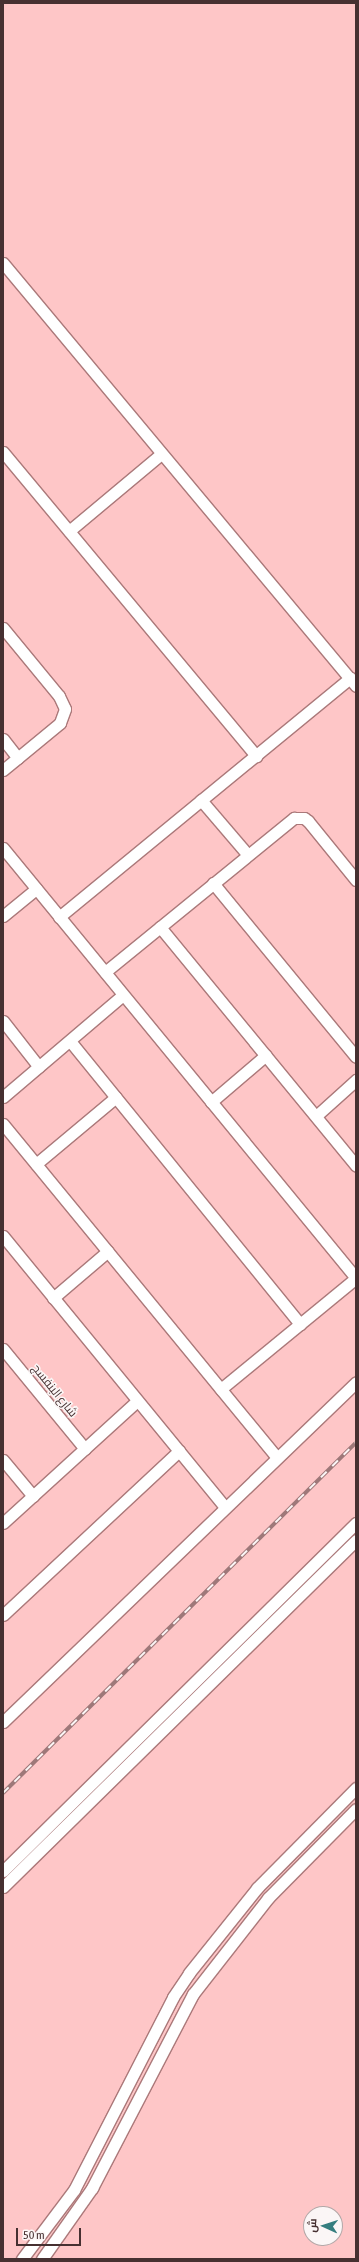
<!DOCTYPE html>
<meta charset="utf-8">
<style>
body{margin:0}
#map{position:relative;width:359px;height:2262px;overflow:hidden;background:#fec6c7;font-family:"Asap Condensed",Cairo,sans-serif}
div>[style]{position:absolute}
.roads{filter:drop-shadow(1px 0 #ab797a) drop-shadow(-1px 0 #ab797a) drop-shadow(0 1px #ab797a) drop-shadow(0 -1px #ab797a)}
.minor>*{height:11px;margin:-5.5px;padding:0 5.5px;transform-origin:5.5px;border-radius:5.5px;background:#fff}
.rail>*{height:4px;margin-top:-2px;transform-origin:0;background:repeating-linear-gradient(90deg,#fbf6f6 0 8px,#9e7879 0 16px);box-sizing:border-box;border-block:1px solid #9e7879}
span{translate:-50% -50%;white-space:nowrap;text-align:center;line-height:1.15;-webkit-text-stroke:3px #fbf6f6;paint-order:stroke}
.street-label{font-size:12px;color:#463031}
.frame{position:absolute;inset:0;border:4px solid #463031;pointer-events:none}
.north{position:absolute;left:303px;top:2206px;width:40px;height:40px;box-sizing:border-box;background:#fbf6f6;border:1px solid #b3a7a7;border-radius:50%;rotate:273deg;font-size:11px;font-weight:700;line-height:16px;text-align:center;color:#463031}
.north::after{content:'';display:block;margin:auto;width:14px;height:18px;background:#357e7f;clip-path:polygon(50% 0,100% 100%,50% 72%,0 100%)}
.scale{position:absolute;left:16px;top:2228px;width:65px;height:18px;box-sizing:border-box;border:2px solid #463031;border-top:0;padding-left:5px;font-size:12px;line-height:14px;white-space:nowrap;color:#463031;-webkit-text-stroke:3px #fbf6f6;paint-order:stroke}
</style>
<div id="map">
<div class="roads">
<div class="minor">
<i style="left:3px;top:263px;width:551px;rotate:50.15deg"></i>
<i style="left:3px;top:452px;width:396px;rotate:50.2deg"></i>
<i style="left:69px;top:531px;width:120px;rotate:-39.9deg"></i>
<i style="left:3px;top:628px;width:88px;rotate:50.5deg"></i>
<i style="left:59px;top:696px;width:14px;rotate:65deg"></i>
<i style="left:65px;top:709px;width:15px;rotate:110deg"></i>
<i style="left:60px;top:723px;width:74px;rotate:140.5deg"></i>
<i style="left:3px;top:739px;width:24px;rotate:52deg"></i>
<i style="left:201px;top:800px;width:72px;rotate:49.5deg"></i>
<i style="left:3px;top:848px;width:556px;rotate:50.62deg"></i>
<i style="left:356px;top:1278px;width:175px;rotate:140.6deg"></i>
<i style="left:213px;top:883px;width:225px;rotate:50.6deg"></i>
<i style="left:3px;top:916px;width:43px;rotate:-39.3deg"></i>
<i style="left:59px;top:917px;width:377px;rotate:-39.4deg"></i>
<i style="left:160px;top:927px;width:309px;rotate:50.6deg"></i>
<i style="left:105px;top:972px;width:244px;rotate:-39.2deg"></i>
<i style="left:294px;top:818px;width:10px"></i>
<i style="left:304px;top:818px;width:5px;rotate:37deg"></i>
<i style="left:308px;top:821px;width:76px;rotate:50.9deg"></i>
<i style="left:3px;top:1021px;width:58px;rotate:52deg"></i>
<i style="left:70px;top:1041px;width:365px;rotate:50.9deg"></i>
<i style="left:3px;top:1097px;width:157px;rotate:-40.4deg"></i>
<i style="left:211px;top:1102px;width:72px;rotate:-40.5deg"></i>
<i style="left:316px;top:1116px;width:54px;rotate:-42deg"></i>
<i style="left:3px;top:1124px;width:431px;rotate:50.6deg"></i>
<i style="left:36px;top:1164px;width:104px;rotate:-39.9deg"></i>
<i style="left:3px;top:1236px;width:350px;rotate:50.7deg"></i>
<i style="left:53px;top:1298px;width:72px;rotate:-40.5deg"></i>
<i style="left:3px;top:1349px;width:129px;rotate:50.6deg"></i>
<i style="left:3px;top:1460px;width:47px;rotate:50.2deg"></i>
<i style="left:3px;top:1523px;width:181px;rotate:-42.3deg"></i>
<i style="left:3px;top:1615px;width:241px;rotate:-43deg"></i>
<i style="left:3px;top:1722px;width:490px;rotate:-43.9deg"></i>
<i style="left:3px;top:1871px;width:496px;rotate:-44.6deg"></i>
<i style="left:3px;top:1887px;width:495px;rotate:-44.5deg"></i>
<i style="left:22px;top:2259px;width:86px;rotate:-53deg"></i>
<i style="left:74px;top:2190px;width:217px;rotate:-62.8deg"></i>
<i style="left:173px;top:1997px;width:29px;rotate:-56deg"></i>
<i style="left:189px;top:1973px;width:109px;rotate:-51.3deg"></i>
<i style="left:257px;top:1888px;width:141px;rotate:-45.3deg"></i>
<i style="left:42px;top:2259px;width:87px;rotate:-54.8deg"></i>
<i style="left:92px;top:2188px;width:219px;rotate:-62.5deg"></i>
<i style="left:193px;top:1994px;width:122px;rotate:-52deg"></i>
<i style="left:268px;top:1898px;width:125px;rotate:-45.3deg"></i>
</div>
</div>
<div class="rail">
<i style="left:3px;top:1793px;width:497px;rotate:-44.8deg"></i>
</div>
<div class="street-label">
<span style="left:54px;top:1391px;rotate:51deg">شارع البنفسج</span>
</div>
<div class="frame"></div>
<div class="north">ش</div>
<div class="scale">50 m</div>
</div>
